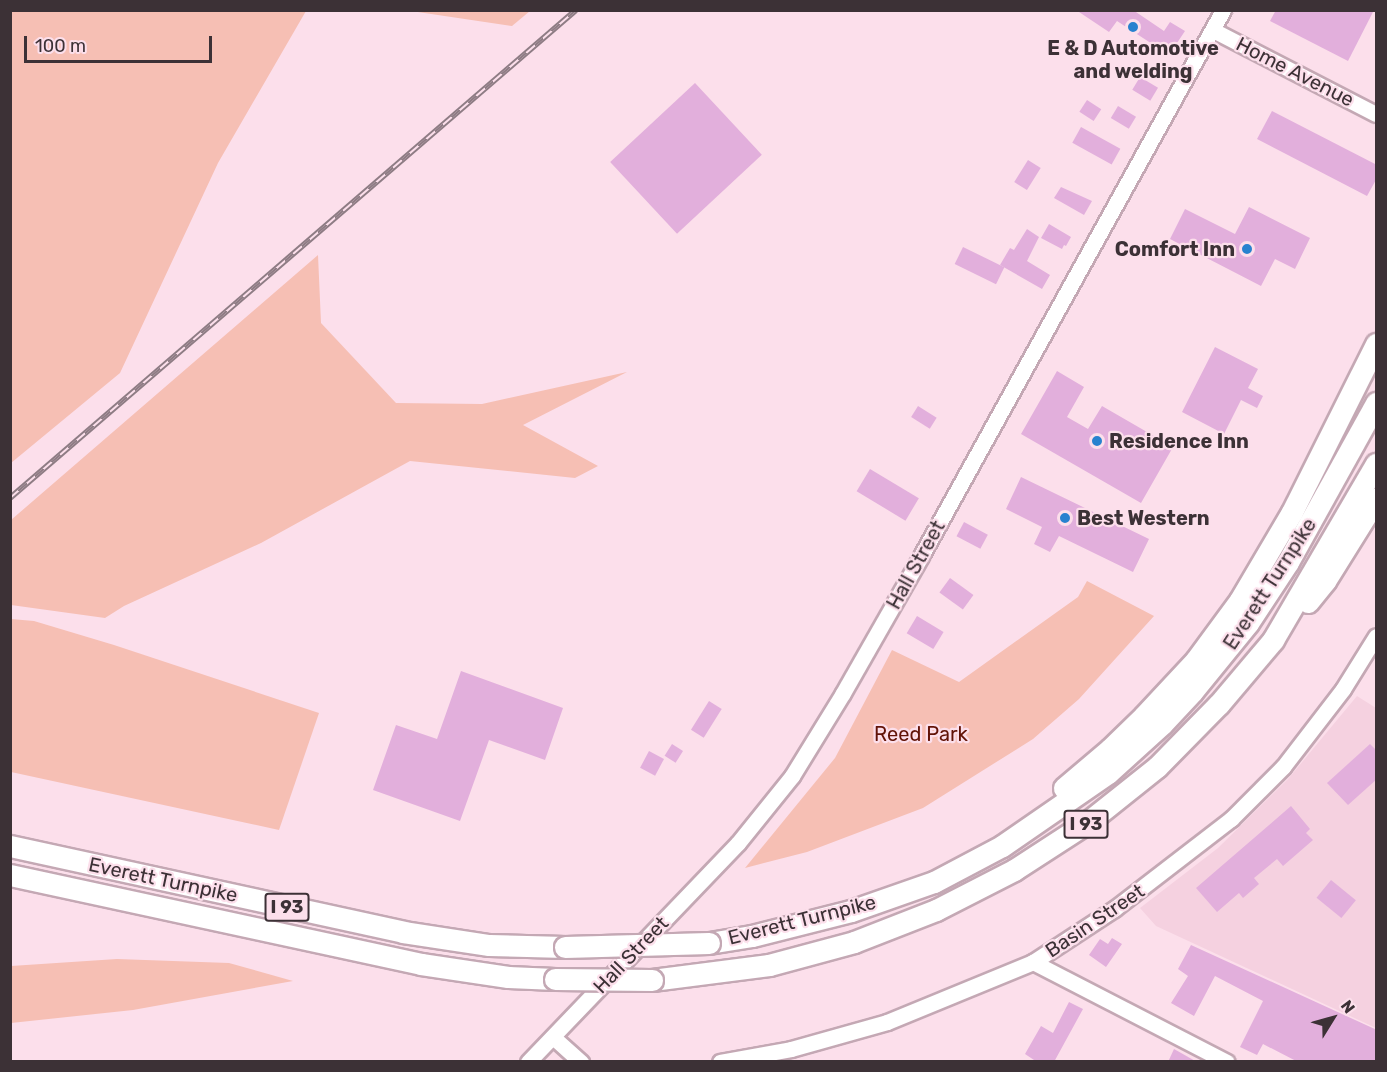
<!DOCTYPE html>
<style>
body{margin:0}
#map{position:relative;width:1387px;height:1072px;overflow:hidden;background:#fcdfeb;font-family:Rubik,sans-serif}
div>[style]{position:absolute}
.built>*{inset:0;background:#f5d1e0}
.green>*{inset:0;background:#f6bfb4}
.building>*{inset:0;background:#e2afdc;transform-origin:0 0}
.roads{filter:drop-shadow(2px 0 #c4a8b4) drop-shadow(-2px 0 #c4a8b4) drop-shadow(0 2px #c4a8b4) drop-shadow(0 -2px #c4a8b4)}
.minor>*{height:15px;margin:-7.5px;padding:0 7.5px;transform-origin:7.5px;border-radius:7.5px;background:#fff}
.highway>*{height:21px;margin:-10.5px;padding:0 10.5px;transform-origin:10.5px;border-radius:10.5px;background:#fff}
.rail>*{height:6px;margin-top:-3px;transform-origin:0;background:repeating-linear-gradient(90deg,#fcdfeb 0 11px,#8e7c84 0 22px);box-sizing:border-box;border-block:2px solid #8e7c84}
.bridges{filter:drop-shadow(2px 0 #c4a8b4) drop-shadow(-2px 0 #c4a8b4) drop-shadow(0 2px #c4a8b4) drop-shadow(0 -2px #c4a8b4)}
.highway-bridge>*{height:21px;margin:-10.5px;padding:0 10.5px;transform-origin:10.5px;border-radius:10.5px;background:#fff}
.dots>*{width:16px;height:16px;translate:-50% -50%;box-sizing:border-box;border:3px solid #fcdfeb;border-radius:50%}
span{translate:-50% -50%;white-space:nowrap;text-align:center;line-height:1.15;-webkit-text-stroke:4.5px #fcdfeb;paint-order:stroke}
.shield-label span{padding:2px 4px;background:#fcdfeb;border:2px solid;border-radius:4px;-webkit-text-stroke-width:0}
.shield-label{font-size:18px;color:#3c3136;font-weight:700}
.poi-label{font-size:20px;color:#3c3136;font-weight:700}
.right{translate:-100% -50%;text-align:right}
.left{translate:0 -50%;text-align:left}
.street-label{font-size:20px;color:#3c3136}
.park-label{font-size:20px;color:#621307}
.frame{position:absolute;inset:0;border:12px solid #3c3136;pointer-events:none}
.north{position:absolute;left:1303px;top:988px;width:60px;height:60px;-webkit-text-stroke:4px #fcdfeb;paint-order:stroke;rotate:53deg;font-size:16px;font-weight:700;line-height:24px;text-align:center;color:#3c3136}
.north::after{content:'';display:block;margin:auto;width:21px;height:27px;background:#3c3136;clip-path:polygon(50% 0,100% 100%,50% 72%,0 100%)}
.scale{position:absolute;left:24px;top:36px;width:188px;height:27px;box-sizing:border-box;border:3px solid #3c3136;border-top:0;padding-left:8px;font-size:18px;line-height:21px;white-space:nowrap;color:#3c3136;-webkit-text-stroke:4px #fcdfeb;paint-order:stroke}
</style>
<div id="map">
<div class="built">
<i style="clip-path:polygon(1357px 696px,1376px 708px,1376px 1028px,1156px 926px,1140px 908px,1218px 848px,1288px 779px)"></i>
</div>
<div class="green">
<i style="clip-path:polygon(11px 10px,306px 11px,218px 163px,120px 373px,11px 463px)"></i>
<i style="clip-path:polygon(411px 11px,530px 10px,530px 11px,512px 26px)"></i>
<i style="clip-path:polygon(318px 255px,321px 323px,396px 403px,482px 404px,627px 372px,523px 425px,598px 466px,575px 478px,410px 461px,261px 543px,124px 606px,105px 618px,11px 605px,11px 520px)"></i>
<i style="clip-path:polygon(1087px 581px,1154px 616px,1079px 699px,1033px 739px,923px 808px,807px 852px,745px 868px,835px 758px,892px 650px,959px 682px,1078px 597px)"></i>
<i style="clip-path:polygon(11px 619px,34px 621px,114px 645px,319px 713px,279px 830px,11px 772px)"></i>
<i style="clip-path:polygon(117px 959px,229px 963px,293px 981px,133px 1010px,11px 1023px,11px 966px)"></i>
</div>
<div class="building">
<i style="clip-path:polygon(1076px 10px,1133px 10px,1164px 31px,1170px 22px,1185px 31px,1169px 55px,1117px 21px,1109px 32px)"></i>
<i style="clip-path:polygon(1276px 10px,1374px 10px,1348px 61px,1270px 21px)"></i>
<i style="left:1140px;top:77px;width:21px;height:15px;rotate:31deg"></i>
<i style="left:695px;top:83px;width:98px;height:116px;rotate:47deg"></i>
<i style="left:1087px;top:100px;width:17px;height:14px;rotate:33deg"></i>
<i style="left:1118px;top:106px;width:21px;height:14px;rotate:31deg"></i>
<i style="clip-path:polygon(1272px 111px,1377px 165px,1377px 178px,1367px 196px,1257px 139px)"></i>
<i style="left:1081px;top:127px;width:45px;height:18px;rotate:29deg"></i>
<i style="left:1028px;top:160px;width:15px;height:26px;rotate:32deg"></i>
<i style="clip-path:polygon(1061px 187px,1092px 201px,1084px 215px,1054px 198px)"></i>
<i style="clip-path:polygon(1249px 207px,1310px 238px,1295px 269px,1275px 259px,1261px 286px,1170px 239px,1185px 209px,1235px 234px)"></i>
<i style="clip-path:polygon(1049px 224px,1071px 237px,1066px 246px,1064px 245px,1062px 249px,1041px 238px)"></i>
<i style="clip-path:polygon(1027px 229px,1039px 237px,1027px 261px,1050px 275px,1042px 289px,1000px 265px,1010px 248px,1014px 250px)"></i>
<i style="left:963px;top:247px;width:46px;height:19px;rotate:26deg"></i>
<i style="clip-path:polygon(1215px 347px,1258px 369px,1248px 388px,1263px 396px,1257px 408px,1241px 400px,1224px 434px,1182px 412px)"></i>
<i style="clip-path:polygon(1057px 371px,1084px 387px,1067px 417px,1088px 429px,1102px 406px,1173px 447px,1141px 503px,1021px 434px)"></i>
<i style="left:918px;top:406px;width:22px;height:13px;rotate:32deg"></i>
<i style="left:870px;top:469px;width:57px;height:26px;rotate:31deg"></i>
<i style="clip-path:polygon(1021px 477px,1149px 539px,1133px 572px,1059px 536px,1050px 552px,1034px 544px,1042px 527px,1006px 509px)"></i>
<i style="left:964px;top:522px;width:27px;height:16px;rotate:28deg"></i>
<i style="left:950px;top:578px;width:29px;height:18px;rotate:36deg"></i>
<i style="left:917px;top:616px;width:31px;height:20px;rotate:31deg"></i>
<i style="clip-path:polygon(461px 671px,563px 708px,545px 760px,489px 740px,460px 821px,373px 790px,396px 725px,437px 739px)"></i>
<i style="left:709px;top:701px;width:15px;height:34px;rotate:32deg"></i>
<i style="left:672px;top:744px;width:13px;height:14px;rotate:32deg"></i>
<i style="clip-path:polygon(1370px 744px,1377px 751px,1377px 779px,1348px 805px,1327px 783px)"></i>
<i style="left:649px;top:751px;width:17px;height:19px;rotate:28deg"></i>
<i style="clip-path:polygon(1291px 806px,1310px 829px,1306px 833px,1313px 840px,1283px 866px,1277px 859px,1254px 878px,1259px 884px,1243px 898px,1239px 893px,1217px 912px,1196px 888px)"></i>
<i style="left:1331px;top:880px;width:32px;height:23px;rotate:39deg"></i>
<i style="clip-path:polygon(1112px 938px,1122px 944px,1106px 967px,1089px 955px,1100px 939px,1108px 944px)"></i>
<i style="clip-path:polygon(1191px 945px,1377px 1030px,1377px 1062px,1298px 1062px,1263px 1044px,1257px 1055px,1240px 1047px,1263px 1001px,1215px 976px,1194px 1016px,1171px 1003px,1188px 976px,1178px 969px)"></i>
<i style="clip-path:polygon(1069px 1002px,1083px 1009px,1054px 1062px,1037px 1062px,1025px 1054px,1041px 1026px,1053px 1033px)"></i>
<i style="clip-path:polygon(1174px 1049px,1197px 1062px,1168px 1062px)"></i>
</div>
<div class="roads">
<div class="minor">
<i style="left:1213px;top:30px;width:183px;rotate:27.3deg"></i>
<i style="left:1033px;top:962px;width:218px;rotate:27.3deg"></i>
<i style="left:553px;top:1037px;width:38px;rotate:42deg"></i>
<i style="left:528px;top:1062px;width:303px;rotate:-46.2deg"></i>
<i style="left:738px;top:843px;width:86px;rotate:-51.1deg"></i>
<i style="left:792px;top:776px;width:97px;rotate:-58.4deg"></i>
<i style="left:843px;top:693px;width:158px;rotate:-60.3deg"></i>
<i style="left:921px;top:556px;width:624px;rotate:-61.05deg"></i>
<i style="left:720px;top:1062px;width:72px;rotate:-10.4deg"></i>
<i style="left:791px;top:1049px;width:100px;rotate:-15.7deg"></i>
<i style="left:887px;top:1022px;width:158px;rotate:-22.3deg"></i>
<i style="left:1033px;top:962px;width:97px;rotate:-33.2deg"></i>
<i style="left:1114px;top:909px;width:148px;rotate:-37.6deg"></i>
<i style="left:1231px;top:819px;width:74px;rotate:-45deg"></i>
<i style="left:1283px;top:767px;width:98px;rotate:-52.4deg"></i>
<i style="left:1343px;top:689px;width:62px;rotate:-58.1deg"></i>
</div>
<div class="highway">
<i style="left:1308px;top:602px;width:27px;rotate:-51deg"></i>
<i style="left:1325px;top:581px;width:97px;rotate:-58.1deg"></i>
<i style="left:1064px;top:788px;width:60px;rotate:-40.3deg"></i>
<i style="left:1110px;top:749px;width:47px;rotate:-44.1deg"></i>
<i style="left:1144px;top:716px;width:76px;rotate:-47.1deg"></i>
<i style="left:1196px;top:660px;width:74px;rotate:-53.7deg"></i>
<i style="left:1240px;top:600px;width:102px;rotate:-59.4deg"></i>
<i style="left:1292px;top:512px;width:188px;rotate:-63.4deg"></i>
<i style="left:10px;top:846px;width:402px;rotate:12.3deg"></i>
<i style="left:403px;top:932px;width:87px;rotate:8.6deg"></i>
<i style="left:489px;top:945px;width:76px;rotate:1.5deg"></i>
<i style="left:10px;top:875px;width:421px;rotate:12.2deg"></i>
<i style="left:421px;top:964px;width:88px;rotate:8.5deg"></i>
<i style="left:508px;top:977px;width:47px;rotate:2.4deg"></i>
<i style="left:709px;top:943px;width:44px;rotate:-9.2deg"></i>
<i style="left:752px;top:936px;width:102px;rotate:-14.2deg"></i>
<i style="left:851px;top:911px;width:88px;rotate:-19.3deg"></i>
<i style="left:934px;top:882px;width:77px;rotate:-27.9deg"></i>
<i style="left:1002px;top:846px;width:129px;rotate:-34.6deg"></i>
<i style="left:1108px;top:773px;width:73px;rotate:-42.2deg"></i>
<i style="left:1162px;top:724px;width:44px;rotate:-46.8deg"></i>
<i style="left:1192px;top:692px;width:89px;rotate:-50.9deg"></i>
<i style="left:1248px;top:623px;width:73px;rotate:-56.7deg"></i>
<i style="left:1288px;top:562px;width:182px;rotate:-61deg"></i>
<i style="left:652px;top:980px;width:118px;rotate:-7.3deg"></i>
<i style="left:769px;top:965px;width:88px;rotate:-15.1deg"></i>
<i style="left:854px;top:942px;width:88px;rotate:-21.3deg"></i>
<i style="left:936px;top:910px;width:88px;rotate:-27.1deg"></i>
<i style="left:1014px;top:870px;width:88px;rotate:-33deg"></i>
<i style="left:1088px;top:822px;width:88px;rotate:-38.6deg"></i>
<i style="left:1157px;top:767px;width:88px;rotate:-45.5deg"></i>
<i style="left:1219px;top:704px;width:84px;rotate:-49.8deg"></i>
<i style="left:1273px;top:640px;width:204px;rotate:-59.7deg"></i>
</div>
</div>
<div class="rail">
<i style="left:10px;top:498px;width:747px;rotate:-40.77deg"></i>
</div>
<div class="bridges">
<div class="highway-bridge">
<i style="left:565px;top:947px;width:144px;rotate:-1.6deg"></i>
<i style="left:555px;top:979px;width:97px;rotate:0.6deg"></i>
</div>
</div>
<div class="dots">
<i style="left:1133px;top:27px;background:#2882cf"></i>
<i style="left:1247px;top:249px;background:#2882cf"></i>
<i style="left:1097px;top:441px;background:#2882cf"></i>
<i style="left:1065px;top:518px;background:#2882cf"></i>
</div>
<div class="shield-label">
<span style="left:1086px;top:824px">I 93</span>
<span style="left:287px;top:907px">I 93</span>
</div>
<div class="poi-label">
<span style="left:1133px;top:60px">E &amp; D Automotive<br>and welding</span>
<span class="right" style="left:1235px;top:249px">Comfort Inn</span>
<span class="left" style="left:1109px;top:441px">Residence Inn</span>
<span class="left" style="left:1077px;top:518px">Best Western</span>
</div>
<div class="street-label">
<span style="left:1295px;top:72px;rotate:27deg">Home Avenue</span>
<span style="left:916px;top:565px;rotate:-61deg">Hall Street</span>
<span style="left:1270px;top:584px;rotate:-57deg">Everett Turnpike</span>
<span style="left:163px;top:880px;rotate:12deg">Everett Turnpike</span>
<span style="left:802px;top:920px;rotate:-14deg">Everett Turnpike</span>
<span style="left:1095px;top:921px;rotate:-34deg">Basin Street</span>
<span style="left:631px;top:955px;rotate:-46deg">Hall Street</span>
</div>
<div class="park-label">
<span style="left:921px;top:734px">Reed Park</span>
</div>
<div class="frame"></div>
<div class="north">N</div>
<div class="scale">100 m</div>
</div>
